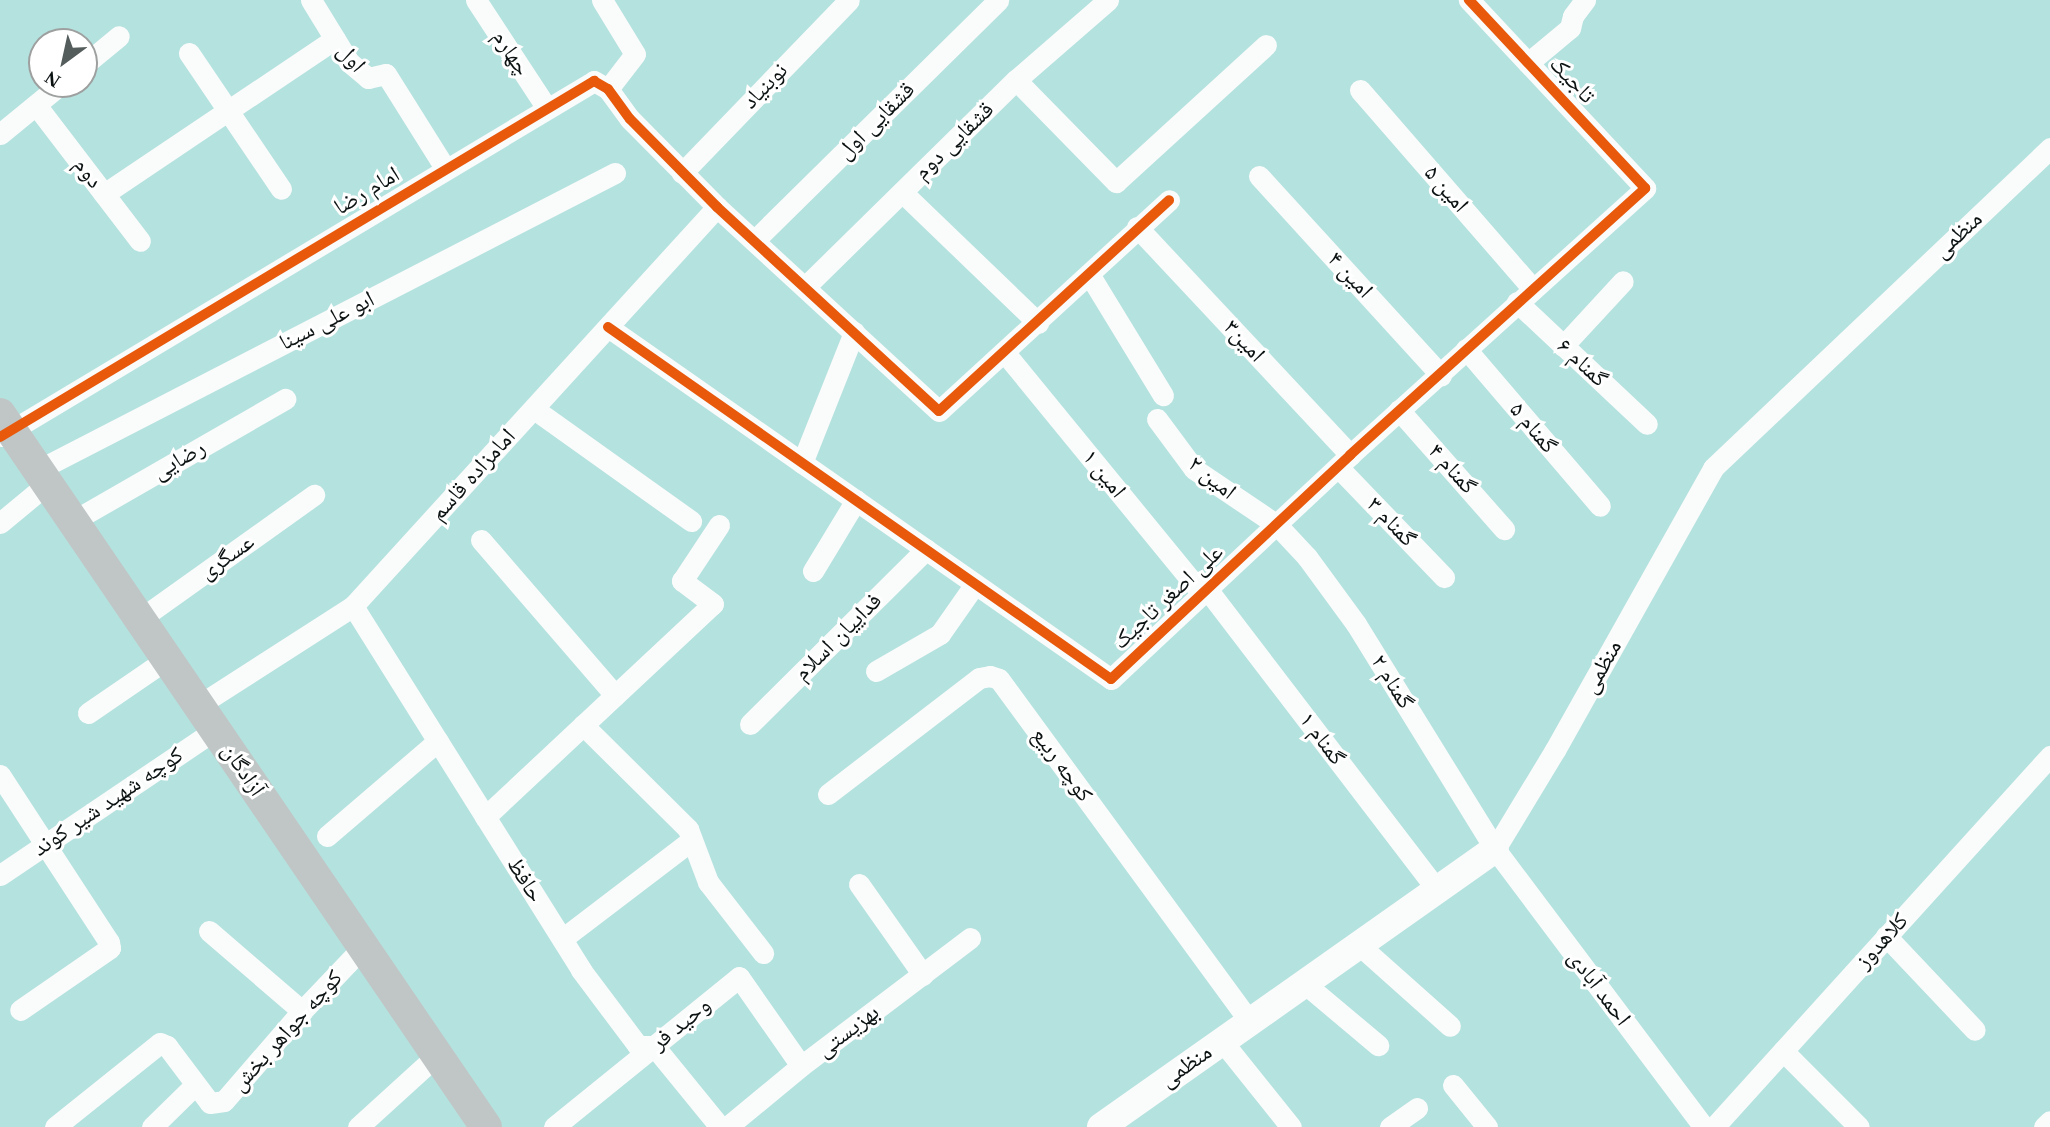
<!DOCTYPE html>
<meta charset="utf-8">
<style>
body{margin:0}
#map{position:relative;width:2050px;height:1127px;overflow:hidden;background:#dbe6e5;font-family:"Times New Roman","Noto Naskh Arabic",serif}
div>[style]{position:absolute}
.green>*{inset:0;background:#b4e2df}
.minor>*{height:21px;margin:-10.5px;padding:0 10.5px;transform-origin:10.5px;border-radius:10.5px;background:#fafbfb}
.tertiary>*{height:28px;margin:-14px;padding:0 14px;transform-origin:14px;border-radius:14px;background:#fafbfb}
.secondary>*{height:32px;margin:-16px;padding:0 16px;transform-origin:16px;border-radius:16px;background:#c0c6c6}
.cycleway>*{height:10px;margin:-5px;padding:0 5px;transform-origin:5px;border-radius:5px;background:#e8590c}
span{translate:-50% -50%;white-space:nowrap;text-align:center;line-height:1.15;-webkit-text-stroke:6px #fff;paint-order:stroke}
.street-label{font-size:23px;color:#0c1212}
.north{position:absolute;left:28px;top:28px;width:70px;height:70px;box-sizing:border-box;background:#fff;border:2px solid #9ea0a0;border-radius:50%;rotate:213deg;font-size:19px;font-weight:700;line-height:28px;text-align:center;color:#0c1212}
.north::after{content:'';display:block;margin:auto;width:24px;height:32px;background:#545c5c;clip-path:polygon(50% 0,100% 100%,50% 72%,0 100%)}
</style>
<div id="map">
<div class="green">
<i style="clip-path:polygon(evenodd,0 0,2050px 0,2050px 1127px,0 1127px,0 0,42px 42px,84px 42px,84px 84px,42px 84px,42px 42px)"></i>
</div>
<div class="minor">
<i style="left:311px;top:0;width:73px;rotate:58.5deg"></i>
<i style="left:349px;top:62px;width:25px;rotate:40deg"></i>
<i style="left:368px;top:78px;width:18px;rotate:-13deg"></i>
<i style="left:386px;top:74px;width:111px;rotate:57.9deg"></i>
<i style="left:476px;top:0;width:128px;rotate:56.8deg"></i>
<i style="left:602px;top:0;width:63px;rotate:58.6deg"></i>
<i style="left:635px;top:54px;width:44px;rotate:127.6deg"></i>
<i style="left:189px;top:53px;width:164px;rotate:55.9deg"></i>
<i style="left:1528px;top:63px;width:55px;rotate:-39.8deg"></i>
<i style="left:1570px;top:28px;width:12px;rotate:-76deg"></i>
<i style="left:1573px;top:16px;width:20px;rotate:-53deg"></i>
<i style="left:84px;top:65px;width:45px;rotate:-39.6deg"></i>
<i style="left:1016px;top:80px;width:143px;rotate:45.6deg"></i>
<i style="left:1116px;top:182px;width:203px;rotate:-42.4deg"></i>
<i style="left:1360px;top:90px;width:264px;rotate:49deg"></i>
<i style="left:36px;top:105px;width:171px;rotate:52.6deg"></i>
<i style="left:0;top:134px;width:79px;rotate:-39.3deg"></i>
<i style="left:682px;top:173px;width:240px;rotate:-46deg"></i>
<i style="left:1259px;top:176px;width:270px;rotate:47.6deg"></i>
<i style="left:902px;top:192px;width:189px;rotate:43.9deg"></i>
<i style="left:104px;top:194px;width:278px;rotate:-33.9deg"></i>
<i style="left:1137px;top:227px;width:312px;rotate:46.9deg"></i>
<i style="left:754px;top:241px;width:343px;rotate:-44.6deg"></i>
<i style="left:1089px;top:274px;width:142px;rotate:58.6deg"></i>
<i style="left:805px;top:287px;width:296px;rotate:-44.5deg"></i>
<i style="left:1016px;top:80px;width:122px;rotate:-41deg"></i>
<i style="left:1517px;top:302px;width:178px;rotate:43.2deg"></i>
<i style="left:608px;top:327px;width:614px;rotate:34.98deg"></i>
<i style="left:1111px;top:679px;width:328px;rotate:-43.1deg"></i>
<i style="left:1350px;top:455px;width:398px;rotate:-42.1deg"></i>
<i style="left:1645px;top:188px;width:258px;rotate:-133.1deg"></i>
<i style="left:1563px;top:346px;width:88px;rotate:-47.3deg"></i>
<i style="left:1466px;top:349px;width:206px;rotate:49.5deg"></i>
<i style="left:1005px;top:353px;width:311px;rotate:50.7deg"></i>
<i style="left:534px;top:409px;width:193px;rotate:35.5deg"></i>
<i style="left:1399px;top:410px;width:159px;rotate:48.6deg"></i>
<i style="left:1157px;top:419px;width:62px;rotate:53.5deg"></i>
<i style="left:1194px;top:469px;width:100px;rotate:34deg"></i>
<i style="left:1277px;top:525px;width:44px;rotate:46.8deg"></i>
<i style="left:1307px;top:557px;width:83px;rotate:53.8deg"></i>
<i style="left:1356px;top:624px;width:264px;rotate:58.3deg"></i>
<i style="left:1495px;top:849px;width:348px;rotate:53.1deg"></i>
<i style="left:2px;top:436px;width:690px;rotate:-30.95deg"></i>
<i style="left:594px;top:81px;width:16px;rotate:30deg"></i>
<i style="left:608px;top:89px;width:37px;rotate:54deg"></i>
<i style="left:630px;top:119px;width:124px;rotate:45.3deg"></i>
<i style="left:717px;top:207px;width:301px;rotate:42.6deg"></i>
<i style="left:939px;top:411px;width:312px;rotate:-42.5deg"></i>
<i style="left:802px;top:463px;width:141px;rotate:-68.3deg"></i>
<i style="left:1338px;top:467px;width:153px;rotate:46.1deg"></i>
<i style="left:38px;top:470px;width:649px;rotate:-27.24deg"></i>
<i style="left:73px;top:521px;width:245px;rotate:-29.9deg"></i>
<i style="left:0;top:523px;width:61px;rotate:-39.7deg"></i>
<i style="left:481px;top:540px;width:205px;rotate:49.2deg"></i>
<i style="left:813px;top:571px;width:83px;rotate:-58.8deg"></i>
<i style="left:1207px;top:589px;width:377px;rotate:52.6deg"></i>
<i style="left:353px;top:606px;width:430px;rotate:57.9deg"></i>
<i style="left:581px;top:970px;width:95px;rotate:53.1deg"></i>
<i style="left:638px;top:1046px;width:16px"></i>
<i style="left:654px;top:1046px;width:104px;rotate:50.8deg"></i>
<i style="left:140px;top:619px;width:214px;rotate:-35.5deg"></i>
<i style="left:876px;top:671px;width:74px;rotate:-30deg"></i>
<i style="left:940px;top:634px;width:61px;rotate:-55deg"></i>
<i style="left:199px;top:705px;width:183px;rotate:-32.7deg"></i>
<i style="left:353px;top:606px;width:540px;rotate:-47.63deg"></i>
<i style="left:88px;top:713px;width:96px;rotate:-34.4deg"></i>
<i style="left:750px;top:724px;width:248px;rotate:-44.8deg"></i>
<i style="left:583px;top:725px;width:148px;rotate:44.7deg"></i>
<i style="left:688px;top:829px;width:57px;rotate:69.3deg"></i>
<i style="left:708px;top:882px;width:90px;rotate:52.2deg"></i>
<i style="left:0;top:775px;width:199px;rotate:56.9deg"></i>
<i style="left:109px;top:942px;width:6px;rotate:81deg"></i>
<i style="left:110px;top:948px;width:109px;rotate:145.4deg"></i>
<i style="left:828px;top:794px;width:190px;rotate:-37.5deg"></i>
<i style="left:979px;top:678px;width:11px;rotate:-10deg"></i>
<i style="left:990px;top:676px;width:9px;rotate:18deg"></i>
<i style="left:999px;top:679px;width:424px;rotate:53.8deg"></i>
<i style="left:485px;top:817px;width:312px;rotate:-43.1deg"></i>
<i style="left:713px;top:604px;width:39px;rotate:-143deg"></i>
<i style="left:682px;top:581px;width:67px;rotate:-56.5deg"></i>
<i style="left:327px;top:836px;width:146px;rotate:-40.6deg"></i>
<i style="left:1495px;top:849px;width:116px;rotate:-58.8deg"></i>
<i style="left:1555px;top:750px;width:323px;rotate:-60.7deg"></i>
<i style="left:1713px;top:468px;width:465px;rotate:-43.5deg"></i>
<i style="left:0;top:875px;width:259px;rotate:-34deg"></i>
<i style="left:859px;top:884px;width:111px;rotate:54.9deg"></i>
<i style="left:209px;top:931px;width:123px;rotate:40.7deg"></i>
<i style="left:1886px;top:936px;width:129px;rotate:46.6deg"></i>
<i style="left:562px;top:939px;width:163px;rotate:-37.3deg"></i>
<i style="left:1358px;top:944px;width:123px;rotate:41.7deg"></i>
<i style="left:1304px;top:983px;width:97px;rotate:40deg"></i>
<i style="left:1222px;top:1041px;width:110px;rotate:51.3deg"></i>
<i style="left:1783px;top:1051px;width:107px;rotate:45deg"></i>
<i style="left:1453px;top:1085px;width:54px;rotate:51deg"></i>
<i style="left:55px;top:1127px;width:134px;rotate:-38.7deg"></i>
<i style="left:160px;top:1043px;width:8px;rotate:23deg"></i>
<i style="left:167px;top:1046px;width:71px;rotate:53deg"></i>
<i style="left:210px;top:1103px;width:14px;rotate:-8deg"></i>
<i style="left:224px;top:1101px;width:119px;rotate:-49.1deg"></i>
<i style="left:302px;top:1011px;width:88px;rotate:-46.4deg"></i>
<i style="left:152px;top:1127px;width:60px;rotate:-44.3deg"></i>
<i style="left:358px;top:1127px;width:107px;rotate:-42.3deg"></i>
<i style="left:554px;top:1127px;width:238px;rotate:-39deg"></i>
<i style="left:739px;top:977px;width:108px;rotate:55.1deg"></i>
<i style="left:727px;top:1127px;width:96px;rotate:-39.5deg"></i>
<i style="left:801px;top:1066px;width:212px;rotate:-37.1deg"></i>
<i style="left:1390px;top:1127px;width:33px;rotate:-35deg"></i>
<i style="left:1714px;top:1127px;width:501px;rotate:-47.83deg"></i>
<i style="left:2044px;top:1127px;width:8px;rotate:-45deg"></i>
</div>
<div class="tertiary">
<i style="left:1101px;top:1127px;width:482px;rotate:-35.2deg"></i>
</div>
<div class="secondary">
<i style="left:0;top:414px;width:863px;rotate:55.72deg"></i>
</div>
<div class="cycleway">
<i style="left:608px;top:327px;width:614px;rotate:34.98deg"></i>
<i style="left:1111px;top:679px;width:328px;rotate:-43.1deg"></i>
<i style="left:1350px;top:455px;width:398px;rotate:-42.1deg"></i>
<i style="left:1645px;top:188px;width:258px;rotate:-133.1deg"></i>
<i style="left:0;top:437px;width:693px;rotate:-30.94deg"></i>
<i style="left:594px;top:81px;width:16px;rotate:30deg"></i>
<i style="left:608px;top:89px;width:37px;rotate:54deg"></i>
<i style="left:630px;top:119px;width:124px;rotate:45.3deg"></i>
<i style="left:717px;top:207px;width:301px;rotate:42.6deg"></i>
<i style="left:939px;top:411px;width:312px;rotate:-42.5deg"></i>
</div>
<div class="street-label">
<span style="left:511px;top:53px;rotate:57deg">چهارم</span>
<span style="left:351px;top:58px;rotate:50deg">اول</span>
<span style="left:1572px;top:80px;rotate:47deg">تاجیک</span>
<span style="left:765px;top:86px;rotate:-46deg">نوبنیاد</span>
<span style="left:876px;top:121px;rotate:-45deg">قشقایی اول</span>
<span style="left:954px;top:141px;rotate:-44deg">قشقایی دوم</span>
<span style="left:88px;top:173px;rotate:53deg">دوم</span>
<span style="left:1446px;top:189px;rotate:49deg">امین ۵</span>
<span style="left:367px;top:191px;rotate:-31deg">امام رضا</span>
<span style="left:1958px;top:235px;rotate:-43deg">منظمی</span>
<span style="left:1350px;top:275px;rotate:47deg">امین ۴</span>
<span style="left:327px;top:321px;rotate:-27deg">ابو علی سینا</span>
<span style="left:1244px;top:341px;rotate:47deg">امین۳</span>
<span style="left:1582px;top:363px;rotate:43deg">گمنام ۶</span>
<span style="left:1533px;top:428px;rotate:50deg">گمنام ۵</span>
<span style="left:179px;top:460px;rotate:-30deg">رضایی</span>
<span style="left:1452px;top:469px;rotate:48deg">گمنام ۴</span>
<span style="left:1104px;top:474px;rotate:51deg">امین ۱</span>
<span style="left:473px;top:475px;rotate:-48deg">امامزاده قاسم</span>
<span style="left:1212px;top:478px;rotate:39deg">امین ۲</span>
<span style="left:1391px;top:522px;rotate:46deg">گمنام ۳</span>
<span style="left:227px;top:557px;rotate:-35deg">عسگری</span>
<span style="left:1168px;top:597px;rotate:-43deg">علی اصغر تاجیک</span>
<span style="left:838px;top:637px;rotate:-45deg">فداییان اسلام</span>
<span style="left:1602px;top:667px;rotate:-61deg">منظمی</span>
<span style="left:1392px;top:682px;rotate:58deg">گمنام ۲</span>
<span style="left:1322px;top:739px;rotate:53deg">گمنام ۱</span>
<span style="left:1062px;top:765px;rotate:54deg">کوچه ربیع</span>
<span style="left:243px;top:770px;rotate:56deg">آزادگان</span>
<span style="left:108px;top:802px;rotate:-34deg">کوچه شهید شیر کوند</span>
<span style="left:525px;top:880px;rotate:58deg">حافظ</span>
<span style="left:1882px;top:941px;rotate:-48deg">کلاهدوز</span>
<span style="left:1599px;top:988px;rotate:53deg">احمد آبادی</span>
<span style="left:681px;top:1024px;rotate:-39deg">وحید فر</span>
<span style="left:287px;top:1031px;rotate:-48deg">کوچه جواهر بخش</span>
<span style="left:848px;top:1031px;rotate:-37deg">بهزیستی</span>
<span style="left:1186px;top:1066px;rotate:-35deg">منظمی</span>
</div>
<div class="north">N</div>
</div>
